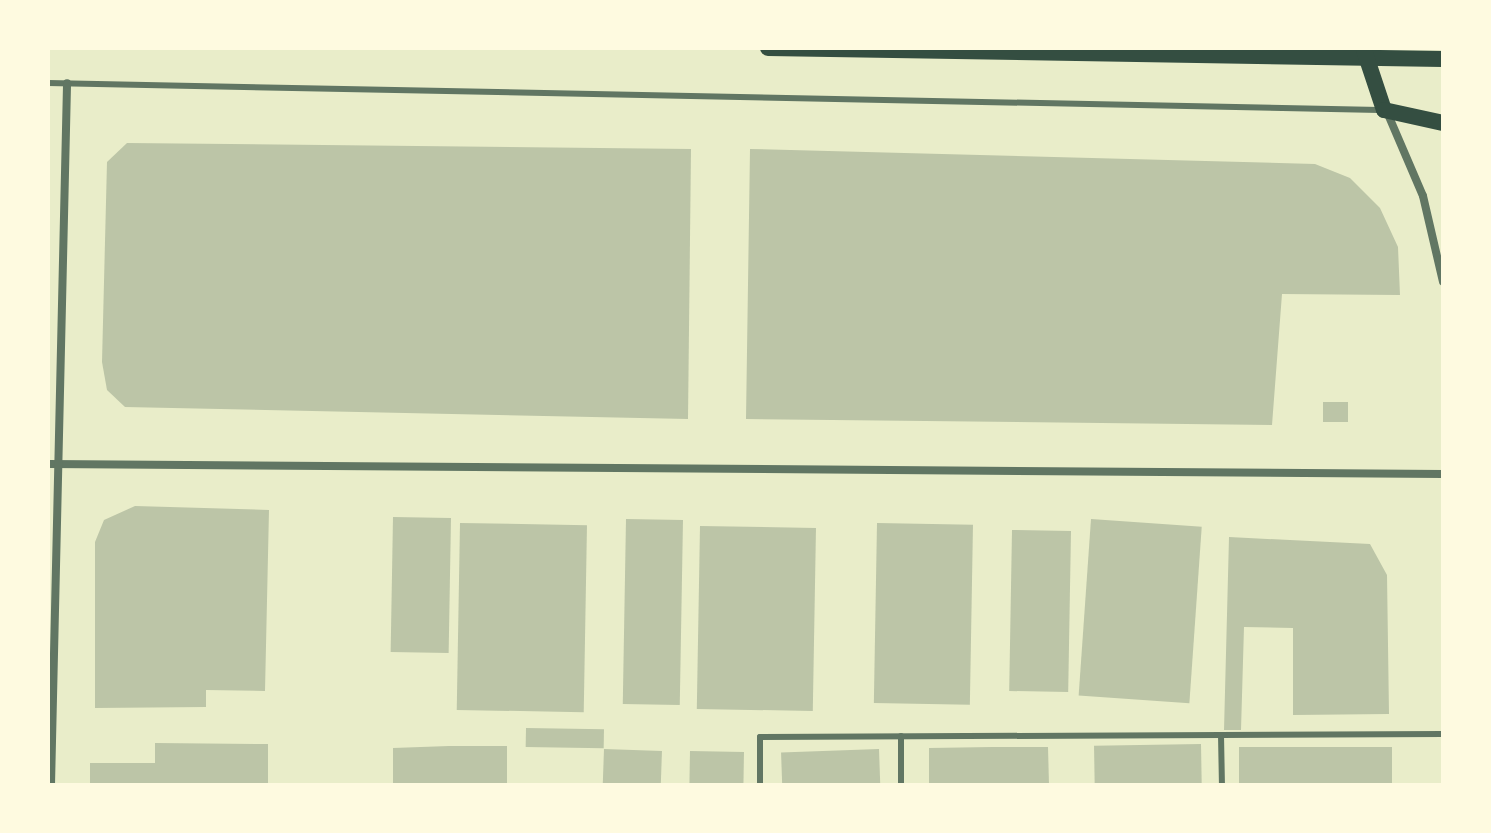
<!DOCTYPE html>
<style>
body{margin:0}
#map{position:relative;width:1491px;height:833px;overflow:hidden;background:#e9edc9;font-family:Manrope,sans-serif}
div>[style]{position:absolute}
.building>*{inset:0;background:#bcc5a7;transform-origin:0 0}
.service>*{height:6px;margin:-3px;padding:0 3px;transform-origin:3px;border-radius:3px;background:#617663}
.minor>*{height:8px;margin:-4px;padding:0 4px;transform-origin:4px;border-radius:4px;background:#617663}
.secondary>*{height:16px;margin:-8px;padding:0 8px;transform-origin:8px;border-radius:8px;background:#344e41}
span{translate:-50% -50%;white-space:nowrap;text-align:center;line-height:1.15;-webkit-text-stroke:7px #fefae0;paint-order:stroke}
.frame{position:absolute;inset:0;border:50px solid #fefae0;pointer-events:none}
</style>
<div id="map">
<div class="building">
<i style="clip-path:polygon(127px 143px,691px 149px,688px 419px,125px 407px,107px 390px,102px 362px,107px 162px)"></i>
<i style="clip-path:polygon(750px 149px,1315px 164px,1350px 178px,1380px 208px,1398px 247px,1400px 295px,1282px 294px,1272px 425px,746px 419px)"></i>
<i style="left:1323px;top:402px;width:25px;height:20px"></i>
<i style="clip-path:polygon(135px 506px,269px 510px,265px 691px,206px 690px,206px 707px,95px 708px,95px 542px,104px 520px)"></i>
<i style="left:393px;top:517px;width:58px;height:135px;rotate:1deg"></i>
<i style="left:626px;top:519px;width:57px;height:185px;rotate:1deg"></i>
<i style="left:1091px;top:519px;width:111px;height:177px;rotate:4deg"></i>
<i style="left:460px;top:523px;width:127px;height:187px;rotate:1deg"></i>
<i style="left:877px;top:523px;width:96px;height:180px;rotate:1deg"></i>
<i style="left:700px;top:526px;width:116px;height:183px;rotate:1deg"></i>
<i style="left:1012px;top:530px;width:59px;height:161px;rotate:1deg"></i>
<i style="clip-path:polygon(1229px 537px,1370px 544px,1387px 575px,1389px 714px,1293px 715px,1293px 628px,1244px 627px,1241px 730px,1224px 730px)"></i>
<i style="left:526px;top:728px;width:78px;height:19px;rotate:1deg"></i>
<i style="clip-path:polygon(155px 743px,268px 744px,268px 785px,90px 785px,90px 763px,155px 763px)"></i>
<i style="left:1201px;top:744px;width:41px;height:107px;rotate:89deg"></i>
<i style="clip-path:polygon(449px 746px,507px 746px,507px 785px,393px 785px,393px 748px)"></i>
<i style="clip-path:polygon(992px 747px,1048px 747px,1049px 785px,929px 785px,929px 748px)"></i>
<i style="left:1239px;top:747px;width:153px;height:38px"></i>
<i style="left:604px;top:749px;width:58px;height:36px;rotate:2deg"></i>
<i style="left:879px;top:749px;width:36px;height:98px;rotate:88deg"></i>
<i style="left:690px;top:751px;width:54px;height:34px;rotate:1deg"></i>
</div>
<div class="service">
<i style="left:48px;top:83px;width:1332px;rotate:1.16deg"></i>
<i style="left:1221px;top:735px;width:50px;rotate:88.9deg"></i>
<i style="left:901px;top:736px;width:49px;rotate:90deg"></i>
<i style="left:760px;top:785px;width:48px;rotate:-90deg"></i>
<i style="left:760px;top:737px;width:683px;rotate:-0.25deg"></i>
</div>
<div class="minor">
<i style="left:1387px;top:112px;width:91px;rotate:66.8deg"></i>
<i style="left:1423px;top:196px;width:88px;rotate:76.9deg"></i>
<i style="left:48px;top:464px;width:1395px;rotate:0.41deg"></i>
<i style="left:51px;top:785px;width:702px;rotate:-88.69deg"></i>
</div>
<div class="secondary">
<i style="left:768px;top:48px;width:675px;rotate:0.93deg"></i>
<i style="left:1364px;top:50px;width:63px;rotate:71.6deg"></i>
<i style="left:1384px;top:110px;width:60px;rotate:12.4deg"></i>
</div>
<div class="frame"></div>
</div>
